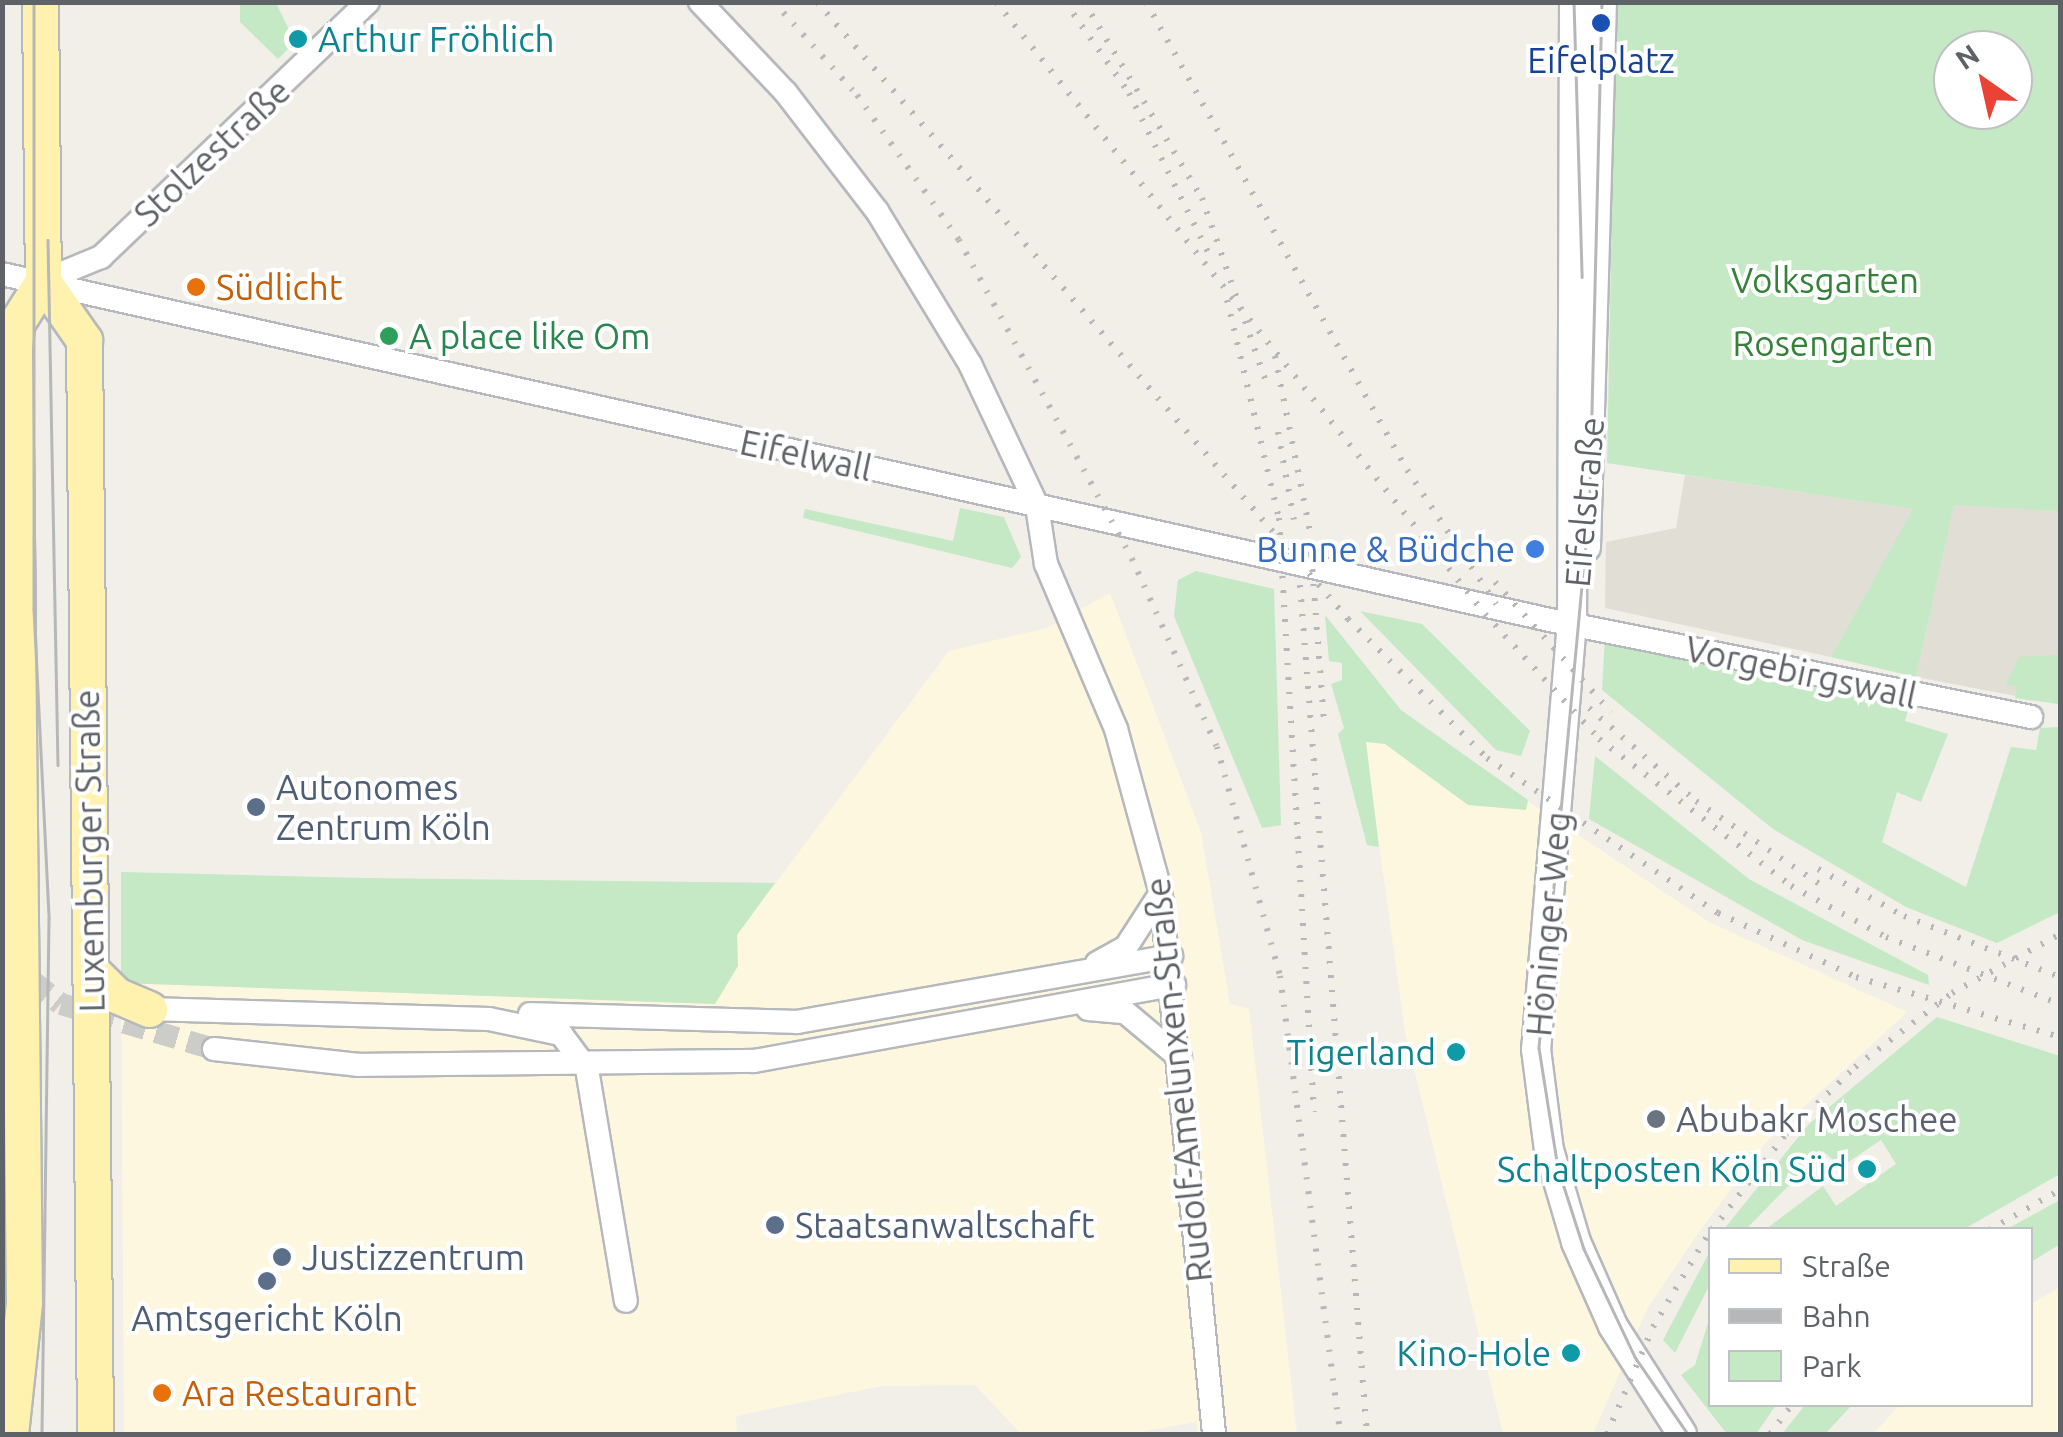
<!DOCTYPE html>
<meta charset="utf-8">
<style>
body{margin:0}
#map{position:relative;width:2063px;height:1437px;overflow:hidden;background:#f1efe8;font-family:Ubuntu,sans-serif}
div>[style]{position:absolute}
.commercial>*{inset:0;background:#fef7e0}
.education>*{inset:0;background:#e1ded6}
.green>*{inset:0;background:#c5e8c5}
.minor-tunnel>*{height:22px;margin-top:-11px;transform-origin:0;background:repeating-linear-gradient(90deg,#ccccc8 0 22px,transparent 0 33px)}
.roads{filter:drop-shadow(2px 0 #b5b8bc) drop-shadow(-2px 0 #b5b8bc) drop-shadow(0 2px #b5b8bc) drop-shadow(0 -2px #b5b8bc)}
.minor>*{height:22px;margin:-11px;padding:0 11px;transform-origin:11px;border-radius:11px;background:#fff}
.tertiary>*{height:28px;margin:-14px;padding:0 14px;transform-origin:14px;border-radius:14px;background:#fff}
.primary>*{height:35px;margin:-17.5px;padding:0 17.5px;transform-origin:17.5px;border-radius:17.5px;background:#fff2af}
.tram>*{height:2.5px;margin:-1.25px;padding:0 1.25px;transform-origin:1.25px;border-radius:1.25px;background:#b6b7b8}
.rail>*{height:6px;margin-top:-3px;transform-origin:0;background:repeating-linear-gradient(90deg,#b6b7b8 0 2.5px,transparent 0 14.5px)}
.dots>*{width:28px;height:28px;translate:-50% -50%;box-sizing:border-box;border:5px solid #fff;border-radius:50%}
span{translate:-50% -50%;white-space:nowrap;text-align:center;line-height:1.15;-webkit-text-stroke:8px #fff;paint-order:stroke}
.culture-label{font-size:35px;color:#0d838f}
.left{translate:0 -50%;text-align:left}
.right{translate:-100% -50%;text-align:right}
.transit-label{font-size:35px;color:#164399}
.street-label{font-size:35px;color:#5f6368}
.park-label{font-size:35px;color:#348238}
.food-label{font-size:35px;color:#c56008}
.leisure-label{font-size:35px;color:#27864d}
.shop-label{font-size:35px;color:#366cbe}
.service-label{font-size:35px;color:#4e5e75}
.worship-label{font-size:35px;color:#5b616d}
.frame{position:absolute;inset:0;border:5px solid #5f6368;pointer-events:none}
.legend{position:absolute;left:1708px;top:1227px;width:325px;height:180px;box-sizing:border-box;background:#fff;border:2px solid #bfc1c3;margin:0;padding:12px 18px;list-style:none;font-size:30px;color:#5f6368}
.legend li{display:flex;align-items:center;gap:20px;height:50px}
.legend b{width:50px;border:2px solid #bfc1c3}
.north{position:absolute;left:1933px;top:30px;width:100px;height:100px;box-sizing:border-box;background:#fff;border:2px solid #bfc1c3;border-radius:50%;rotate:326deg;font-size:28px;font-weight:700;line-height:40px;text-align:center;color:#5f6368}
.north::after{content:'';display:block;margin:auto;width:35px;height:45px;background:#ea4335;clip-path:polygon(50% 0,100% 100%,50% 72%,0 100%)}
</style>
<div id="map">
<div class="commercial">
<i style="clip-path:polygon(1110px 593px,1201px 832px,1230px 1004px,1249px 1009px,1297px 1434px,1198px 1434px,1196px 1422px,1128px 1434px,1021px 1434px,975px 1385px,881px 1386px,736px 1416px,737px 1434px,124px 1434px,121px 983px,715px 1004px,738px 966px,737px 935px,949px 651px,1047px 628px)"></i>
<i style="clip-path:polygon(1373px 720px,1482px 771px,1709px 922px,1907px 1012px,1765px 1143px,1699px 1232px,1648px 1307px,1593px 1434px,1503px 1434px,1405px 1032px,1365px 742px)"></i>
<i style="clip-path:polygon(2060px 1287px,2060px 1434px,1873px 1434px,1900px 1405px,2030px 1404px,2031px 1304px)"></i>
</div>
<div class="education">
<i style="clip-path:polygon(1685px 475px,1914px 509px,1831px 657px,1605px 608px,1606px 542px,1676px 528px)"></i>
<i style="clip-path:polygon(1954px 504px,2060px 511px,2058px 704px,1916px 677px)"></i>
</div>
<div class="green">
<i style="clip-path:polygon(227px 3px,276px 3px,295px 42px,278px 59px,240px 22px,240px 4px)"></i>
<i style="clip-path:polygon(evenodd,1616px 3px,2060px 3px,2060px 511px,1954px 505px,1916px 677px,1831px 657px,1913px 509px,1607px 463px,1616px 3px,1953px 50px,2013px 50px,2013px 110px,1953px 110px,1953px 50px)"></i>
<i style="clip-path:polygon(960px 508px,1004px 517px,1021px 557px,1012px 568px,803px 518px,805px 509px,953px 541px)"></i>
<i style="clip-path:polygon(1196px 571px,1274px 589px,1281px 825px,1262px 828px,1174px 616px,1178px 580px)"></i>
<i style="clip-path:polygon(1360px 611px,1422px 624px,1530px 731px,1521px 756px,1496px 750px)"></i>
<i style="clip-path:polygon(1325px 615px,1401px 710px,1528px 800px,1526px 810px,1468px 805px,1385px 744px,1366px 742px,1379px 847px,1367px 845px,1338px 734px,1344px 728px,1331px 684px,1342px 680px,1342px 663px,1329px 661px)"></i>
<i style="clip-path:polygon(1605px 637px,1909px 707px,1905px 721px,1948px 734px,1921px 802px,1897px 792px,1882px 842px,1966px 887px,2011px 747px,2036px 750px,2040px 728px,2060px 727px,2060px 912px,1997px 943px,1906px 907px,1773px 829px,1602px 690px)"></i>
<i style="clip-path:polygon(2058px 655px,2058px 704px,2015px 698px,2017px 686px,2006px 684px,2019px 657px)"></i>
<i style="clip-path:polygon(1595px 756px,1749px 879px,1928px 975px,1929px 985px,1802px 940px,1589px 819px)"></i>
<i style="clip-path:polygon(121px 872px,364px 878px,775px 883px,737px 935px,738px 966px,715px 1004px,121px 983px)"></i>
<i style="clip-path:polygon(1937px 1017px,2060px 1056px,2060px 1174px,1964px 1229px,1766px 1229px,1823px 1186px,1836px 1206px,1896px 1164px,1881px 1140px,1841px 1167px,1823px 1151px,1746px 1229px,1724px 1229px,1809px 1124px)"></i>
<i style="clip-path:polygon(2060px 1200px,2060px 1244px,2031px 1262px,2030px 1230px,2007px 1229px)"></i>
<i style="clip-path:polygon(1710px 1251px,1710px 1284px,1675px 1353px,1663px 1340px)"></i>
<i style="clip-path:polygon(1710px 1317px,1710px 1404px,1776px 1405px,1756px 1434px,1727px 1434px,1681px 1375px,1695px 1365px)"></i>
<i style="clip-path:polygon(1805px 1405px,1805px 1404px,1852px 1405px,1825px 1434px,1782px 1434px)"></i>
</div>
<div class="minor-tunnel">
<i style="left:2px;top:925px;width:62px;rotate:62.2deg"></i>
<i style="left:31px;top:980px;width:38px;rotate:39deg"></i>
<i style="left:61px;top:1004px;width:159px;rotate:16.4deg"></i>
</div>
<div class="roads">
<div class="minor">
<i style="left:700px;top:2px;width:125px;rotate:46.6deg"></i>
<i style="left:786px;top:93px;width:149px;rotate:52.4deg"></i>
<i style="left:877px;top:211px;width:179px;rotate:58.7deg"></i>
<i style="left:970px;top:364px;width:157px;rotate:64.7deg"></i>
<i style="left:1037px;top:506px;width:59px;rotate:81.2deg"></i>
<i style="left:1046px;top:564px;width:179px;rotate:67deg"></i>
<i style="left:1116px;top:729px;width:170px;rotate:74.7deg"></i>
<i style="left:1161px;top:893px;width:544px;rotate:84.4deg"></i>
<i style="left:2px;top:274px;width:1586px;rotate:12.6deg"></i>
<i style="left:1550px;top:620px;width:491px;rotate:11.4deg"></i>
<i style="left:43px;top:281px;width:63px;rotate:-22.5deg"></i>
<i style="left:101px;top:257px;width:369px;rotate:-43.7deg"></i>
<i style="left:1097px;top:963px;width:33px;rotate:-29deg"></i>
<i style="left:1126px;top:947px;width:64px;rotate:-57.1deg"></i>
<i style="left:149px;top:1009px;width:340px;rotate:1.7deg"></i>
<i style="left:489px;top:1019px;width:74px;rotate:11.8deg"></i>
<i style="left:561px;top:1034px;width:44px;rotate:53.4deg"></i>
<i style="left:587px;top:1069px;width:235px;rotate:80.5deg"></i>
<i style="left:1088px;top:1009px;width:37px;rotate:5deg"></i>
<i style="left:1125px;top:1012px;width:72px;rotate:39.9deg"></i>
<i style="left:530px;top:1014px;width:267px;rotate:1.7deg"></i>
<i style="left:797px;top:1022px;width:380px;rotate:-10deg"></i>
<i style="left:214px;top:1049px;width:146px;rotate:6.3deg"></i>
<i style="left:359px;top:1065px;width:395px;rotate:-0.6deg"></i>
<i style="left:754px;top:1061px;width:427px;rotate:-10.3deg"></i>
</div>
<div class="tertiary">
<i style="left:1574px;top:2px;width:620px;rotate:90.18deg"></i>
<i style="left:1572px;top:622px;width:429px;rotate:94.8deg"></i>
<i style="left:1536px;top:1049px;width:102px;rotate:82.7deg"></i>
<i style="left:1549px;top:1150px;width:96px;rotate:73.6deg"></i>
<i style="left:1576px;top:1242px;width:92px;rotate:66.2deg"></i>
<i style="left:1613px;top:1326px;width:128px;rotate:57.4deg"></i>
<i style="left:1586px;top:547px;width:545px;rotate:-88.32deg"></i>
</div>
<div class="primary">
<i style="left:40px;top:2px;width:279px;rotate:89.4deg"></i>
<i style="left:43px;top:281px;width:72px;rotate:55.2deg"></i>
<i style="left:84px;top:340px;width:1094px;rotate:89.42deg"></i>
<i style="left:91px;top:970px;width:35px;rotate:45deg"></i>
<i style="left:116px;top:995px;width:36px;rotate:23deg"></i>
<i style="left:10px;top:1434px;width:133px;rotate:-83.9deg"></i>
<i style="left:24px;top:1302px;width:954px;rotate:-90.6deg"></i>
<i style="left:14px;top:348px;width:24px;rotate:-85deg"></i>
<i style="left:16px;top:324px;width:51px;rotate:-57.9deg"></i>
</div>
</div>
<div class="tram">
<i style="left:34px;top:2px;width:607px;rotate:90deg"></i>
<i style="left:34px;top:609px;width:310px;rotate:87.2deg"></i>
<i style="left:49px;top:919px;width:515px;rotate:90.78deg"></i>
<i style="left:1574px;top:2px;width:275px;rotate:88.3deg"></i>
<i style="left:1602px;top:2px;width:498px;rotate:91.4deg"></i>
<i style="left:1590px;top:500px;width:550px;rotate:95.32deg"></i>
<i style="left:1539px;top:1048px;width:121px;rotate:81deg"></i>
<i style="left:1558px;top:1168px;width:85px;rotate:72.2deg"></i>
<i style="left:1584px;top:1249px;width:119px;rotate:64.7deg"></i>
<i style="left:1635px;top:1357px;width:93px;rotate:55.5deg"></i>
<i style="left:48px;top:240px;width:525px;rotate:88.91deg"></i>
</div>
<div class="rail">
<i style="left:774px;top:2px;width:125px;rotate:48.3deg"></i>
<i style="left:857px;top:95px;width:177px;rotate:54.9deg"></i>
<i style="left:959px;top:240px;width:363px;rotate:61.5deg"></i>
<i style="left:1132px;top:559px;width:206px;rotate:65.7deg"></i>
<i style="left:1217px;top:747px;width:238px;rotate:74.6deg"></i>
<i style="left:1280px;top:976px;width:462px;rotate:82.5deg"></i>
<i style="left:817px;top:2px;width:814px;rotate:49.28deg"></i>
<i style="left:1348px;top:619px;width:197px;rotate:45deg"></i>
<i style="left:1487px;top:758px;width:278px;rotate:33.9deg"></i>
<i style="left:1718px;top:913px;width:152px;rotate:24.9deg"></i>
<i style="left:1856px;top:977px;width:213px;rotate:16.4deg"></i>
<i style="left:996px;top:2px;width:783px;rotate:51.37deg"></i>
<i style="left:1485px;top:614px;width:169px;rotate:47.6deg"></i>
<i style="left:1599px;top:739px;width:242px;rotate:37.4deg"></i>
<i style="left:1791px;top:886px;width:108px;rotate:28.2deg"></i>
<i style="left:1886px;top:937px;width:186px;rotate:21.1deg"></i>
<i style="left:1065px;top:2px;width:111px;rotate:54.9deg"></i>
<i style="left:1129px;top:93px;width:184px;rotate:63.6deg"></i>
<i style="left:1084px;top:2px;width:229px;rotate:59deg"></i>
<i style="left:1202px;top:198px;width:201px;rotate:70.8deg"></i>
<i style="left:1146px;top:2px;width:536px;rotate:60.85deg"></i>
<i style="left:1407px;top:470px;width:161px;rotate:56.4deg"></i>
<i style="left:1227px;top:300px;width:224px;rotate:76.6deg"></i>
<i style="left:1279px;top:518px;width:595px;rotate:86.63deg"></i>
<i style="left:1275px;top:356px;width:173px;rotate:78.7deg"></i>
<i style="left:1309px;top:526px;width:197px;rotate:85.6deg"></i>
<i style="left:1278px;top:432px;width:89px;rotate:79.7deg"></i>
<i style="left:1495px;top:582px;width:174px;rotate:48.3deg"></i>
<i style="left:1300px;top:585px;width:852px;rotate:85.49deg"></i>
<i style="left:1589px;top:708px;width:142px;rotate:41deg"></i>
<i style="left:1696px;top:801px;width:158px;rotate:33.9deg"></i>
<i style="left:1818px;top:869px;width:98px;rotate:28.7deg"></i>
<i style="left:1904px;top:916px;width:168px;rotate:21.4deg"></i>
<i style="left:1712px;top:1230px;width:121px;rotate:-52.4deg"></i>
<i style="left:1786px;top:1134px;width:96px;rotate:-44.2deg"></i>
<i style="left:1855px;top:1067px;width:122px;rotate:-37.3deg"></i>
<i style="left:1952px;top:993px;width:123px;rotate:-28.6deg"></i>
<i style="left:1989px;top:1230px;width:81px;rotate:-29.4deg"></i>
<i style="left:1607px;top:1434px;width:116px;rotate:-66.7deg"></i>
<i style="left:1653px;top:1327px;width:112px;rotate:-59.3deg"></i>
<i style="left:1770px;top:1434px;width:38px;rotate:-53deg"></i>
</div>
<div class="dots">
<i style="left:1601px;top:23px;background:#1a4fb4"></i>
<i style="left:298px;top:39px;background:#0f9aa8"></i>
<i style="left:196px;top:287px;background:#e8710a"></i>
<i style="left:389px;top:336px;background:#2e9e5b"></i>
<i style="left:1535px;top:549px;background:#3f7fe0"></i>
<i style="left:256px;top:807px;background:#5c6f8a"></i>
<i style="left:1456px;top:1052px;background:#0f9aa8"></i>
<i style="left:1656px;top:1119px;background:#6b7280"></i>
<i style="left:1867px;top:1169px;background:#0f9aa8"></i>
<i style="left:775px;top:1225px;background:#5c6f8a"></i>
<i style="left:282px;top:1257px;background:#5c6f8a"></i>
<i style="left:267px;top:1281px;background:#5c6f8a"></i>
<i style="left:1571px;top:1353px;background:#0f9aa8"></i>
<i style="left:162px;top:1393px;background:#e8710a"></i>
</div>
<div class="culture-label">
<span class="left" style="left:318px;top:39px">Arthur Fröhlich</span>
<span class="right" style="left:1436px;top:1052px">Tigerland</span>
<span class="right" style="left:1847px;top:1169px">Schaltposten Köln Süd</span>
<span class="right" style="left:1551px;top:1353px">Kino-Hole</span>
</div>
<div class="transit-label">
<span style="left:1601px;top:60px">Eifelplatz</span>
</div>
<div class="street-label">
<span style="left:212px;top:152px;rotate:-43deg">Stolzestraße</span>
<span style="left:806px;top:455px;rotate:12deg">Eifelwall</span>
<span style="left:1584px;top:502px;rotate:-85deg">Eifelstraße</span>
<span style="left:1801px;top:672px;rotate:12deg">Vorgebirgswall</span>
<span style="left:89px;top:851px;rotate:-91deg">Luxemburger Straße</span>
<span style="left:1548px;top:924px;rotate:-85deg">Höninger Weg</span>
<span style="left:1178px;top:1080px;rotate:-96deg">Rudolf-Amelunxen-Straße</span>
</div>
<div class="park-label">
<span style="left:1825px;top:280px">Volksgarten</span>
<span style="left:1833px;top:343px">Rosengarten</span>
</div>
<div class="food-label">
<span class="left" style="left:216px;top:287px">Südlicht</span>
<span class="left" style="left:182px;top:1393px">Ara Restaurant</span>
</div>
<div class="leisure-label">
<span class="left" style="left:409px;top:336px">A place like Om</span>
</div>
<div class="shop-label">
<span class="right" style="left:1515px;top:549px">Bunne &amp; Büdche</span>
</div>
<div class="service-label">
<span class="left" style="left:276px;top:807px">Autonomes<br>Zentrum Köln</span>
<span class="left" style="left:795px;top:1225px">Staatsanwaltschaft</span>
<span class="left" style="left:302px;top:1257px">Justizzentrum</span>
<span style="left:267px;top:1318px">Amtsgericht Köln</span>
</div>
<div class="worship-label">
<span class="left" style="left:1676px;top:1119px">Abubakr Moschee</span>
</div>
<div class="frame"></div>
<ul class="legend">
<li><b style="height:12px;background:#fff2af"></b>Straße</li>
<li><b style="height:12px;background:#b6b7b8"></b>Bahn</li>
<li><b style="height:28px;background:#c5e8c5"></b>Park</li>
</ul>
<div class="north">N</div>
</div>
